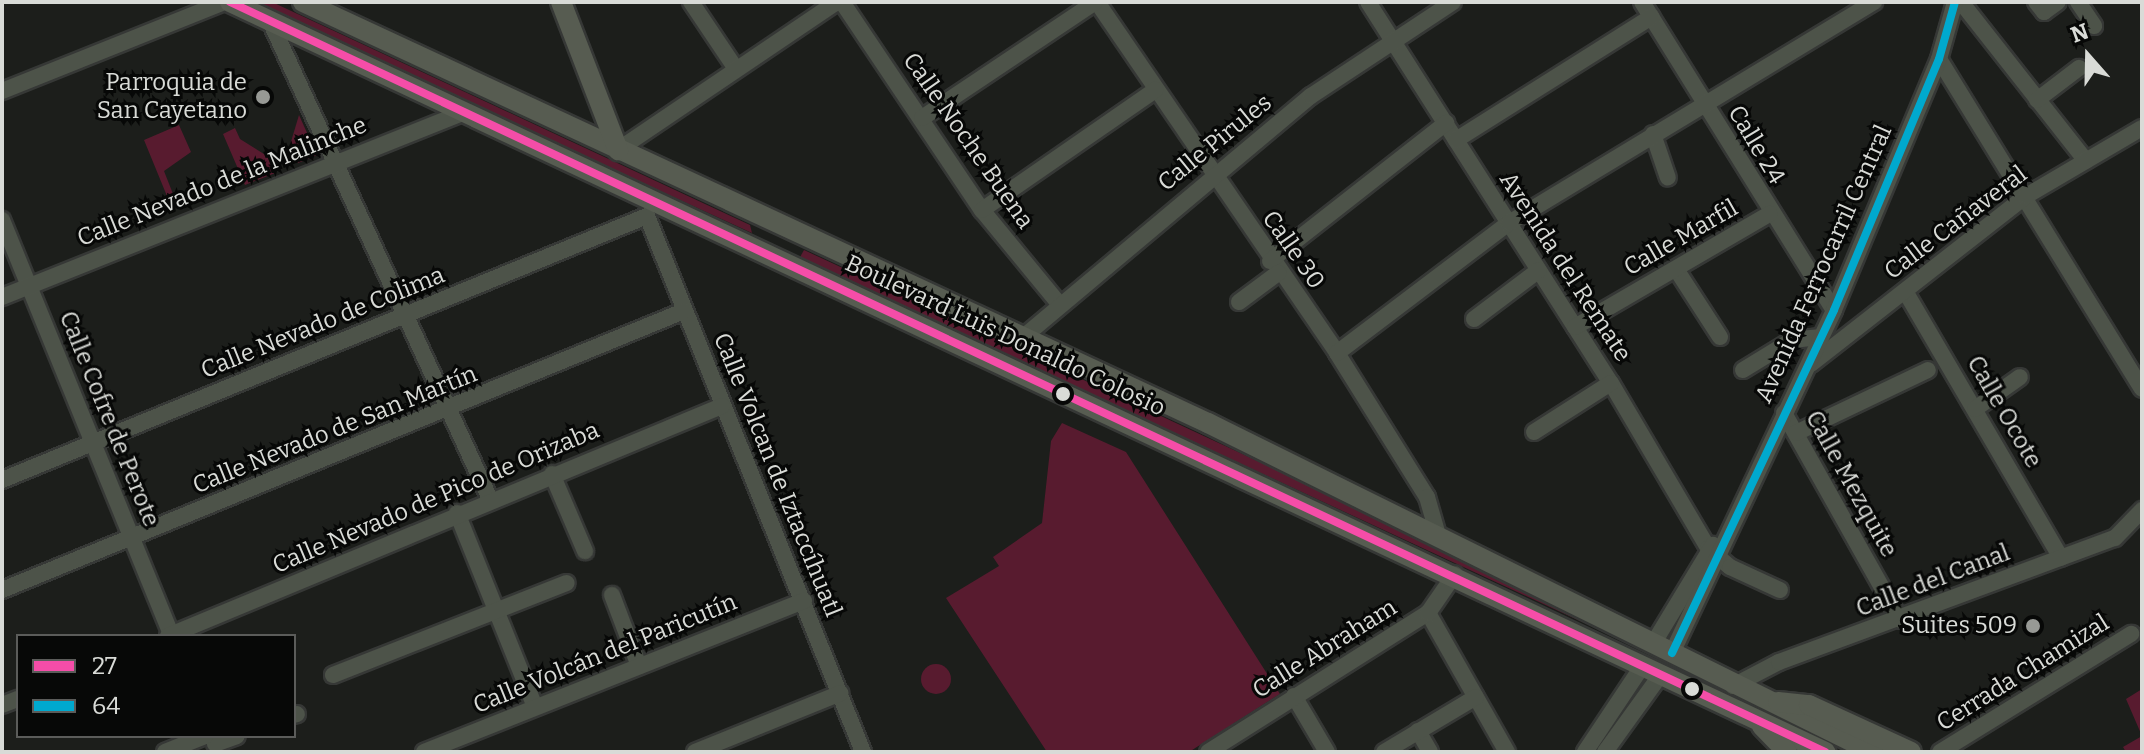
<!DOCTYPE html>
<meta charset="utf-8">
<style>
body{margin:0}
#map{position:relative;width:2144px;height:754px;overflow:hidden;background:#1c1e1b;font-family:Bitter,serif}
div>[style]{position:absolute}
.green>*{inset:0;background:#581b2f}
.round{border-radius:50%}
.roads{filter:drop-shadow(2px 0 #363836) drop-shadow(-2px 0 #363836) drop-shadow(0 2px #363836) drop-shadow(0 -2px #363836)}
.minor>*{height:16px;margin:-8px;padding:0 8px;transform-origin:8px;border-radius:8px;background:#4d5349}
.major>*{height:20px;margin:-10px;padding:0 10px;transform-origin:10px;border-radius:10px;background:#575c51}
.bus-1>*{height:8px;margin:-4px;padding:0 4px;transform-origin:4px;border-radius:4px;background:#f54da8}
.bus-2>*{height:8px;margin:-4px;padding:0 4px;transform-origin:4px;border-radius:4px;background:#00a9ce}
.dots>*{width:22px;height:22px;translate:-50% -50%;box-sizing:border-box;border:4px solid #070807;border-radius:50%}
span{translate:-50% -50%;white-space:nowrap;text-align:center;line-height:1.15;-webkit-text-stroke:6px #070807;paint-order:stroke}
.poi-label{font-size:24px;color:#d9dbd7}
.right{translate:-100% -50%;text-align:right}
.street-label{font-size:24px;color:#d9dbd7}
.frame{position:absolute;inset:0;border:4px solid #d9dbd7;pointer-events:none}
.legend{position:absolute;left:16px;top:634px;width:280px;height:104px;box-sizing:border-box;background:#070807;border:2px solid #5b5c5a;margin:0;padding:10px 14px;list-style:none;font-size:24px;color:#d9dbd7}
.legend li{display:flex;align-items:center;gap:16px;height:40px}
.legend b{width:40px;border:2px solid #5b5c5a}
.north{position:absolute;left:2048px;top:16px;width:80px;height:80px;-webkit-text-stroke:6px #070807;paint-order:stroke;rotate:340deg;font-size:22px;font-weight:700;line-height:32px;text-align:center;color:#d9dbd7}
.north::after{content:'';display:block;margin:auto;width:28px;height:36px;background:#d9dbd7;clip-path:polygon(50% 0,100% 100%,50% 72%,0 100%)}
</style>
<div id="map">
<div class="green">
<i style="clip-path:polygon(247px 2px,272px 2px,750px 225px,752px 233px)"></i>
<i style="clip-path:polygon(299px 115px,317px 155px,298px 163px,290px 145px)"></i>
<i style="clip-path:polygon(179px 125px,191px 152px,164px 171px,175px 199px,169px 201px,144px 140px)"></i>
<i style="clip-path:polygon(235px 128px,240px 139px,267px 156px,275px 173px,245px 185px,223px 134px)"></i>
<i style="clip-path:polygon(804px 250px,1563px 603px,1662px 659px,799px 259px)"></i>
<i style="clip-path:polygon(1062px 423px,1126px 452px,1280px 694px,1189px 752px,1047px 752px,946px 598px,999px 566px,993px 557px,1042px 523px,1051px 441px)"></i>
<i class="round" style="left:921px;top:664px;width:30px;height:30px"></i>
<i style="clip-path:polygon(2142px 689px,2142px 752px,2126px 752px,2123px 747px,2142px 736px,2126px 699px)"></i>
</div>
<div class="roads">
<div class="minor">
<i style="left:691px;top:2px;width:81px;rotate:56.1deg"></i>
<i style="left:842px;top:2px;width:251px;rotate:56.1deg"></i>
<i style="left:982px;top:210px;width:123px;rotate:50.6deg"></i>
<i style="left:1097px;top:2px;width:425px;rotate:55.6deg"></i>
<i style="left:1337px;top:353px;width:170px;rotate:58deg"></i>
<i style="left:1427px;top:497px;width:37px;rotate:74deg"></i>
<i style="left:1368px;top:2px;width:452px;rotate:57.5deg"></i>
<i style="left:1611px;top:383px;width:191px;rotate:59.5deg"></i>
<i style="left:1708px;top:548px;width:29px;rotate:41deg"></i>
<i style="left:1730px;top:567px;width:55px;rotate:24.7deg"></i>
<i style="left:1642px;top:2px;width:363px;rotate:58.1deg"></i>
<i style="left:1961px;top:2px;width:202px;rotate:51.8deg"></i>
<i style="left:2036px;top:2px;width:13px;rotate:51deg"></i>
<i style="left:2044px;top:12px;width:17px;rotate:-36deg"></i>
<i style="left:2078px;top:2px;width:29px;rotate:56deg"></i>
<i style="left:270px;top:21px;width:526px;rotate:65.29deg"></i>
<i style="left:1939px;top:59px;width:387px;rotate:58.4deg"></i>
<i style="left:2px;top:91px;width:240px;rotate:-21.8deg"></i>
<i style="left:2037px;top:100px;width:53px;rotate:-37.3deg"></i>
<i style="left:922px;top:118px;width:208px;rotate:-33.8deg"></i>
<i style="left:1653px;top:134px;width:46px;rotate:71.2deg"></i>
<i style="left:1456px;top:140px;width:231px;rotate:-32.2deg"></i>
<i style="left:618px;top:150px;width:264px;rotate:-34.1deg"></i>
<i style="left:982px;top:210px;width:211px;rotate:-34.7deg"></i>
<i style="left:647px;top:216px;width:578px;rotate:68.05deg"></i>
<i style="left:2px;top:220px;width:449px;rotate:67.8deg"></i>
<i style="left:1270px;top:261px;width:224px;rotate:-38.1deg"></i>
<i style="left:1676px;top:269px;width:81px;rotate:57.1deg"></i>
<i style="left:1905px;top:291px;width:309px;rotate:59.7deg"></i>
<i style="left:2px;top:297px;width:495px;rotate:-21.8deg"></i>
<i style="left:1239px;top:302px;width:49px;rotate:-36.6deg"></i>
<i style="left:1474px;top:319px;width:81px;rotate:-37deg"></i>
<i style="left:1575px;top:327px;width:225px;rotate:-30.2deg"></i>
<i style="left:1021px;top:339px;width:378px;rotate:-40deg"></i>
<i style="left:1311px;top:96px;width:170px;rotate:-33.5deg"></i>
<i style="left:1337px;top:353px;width:216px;rotate:-37.1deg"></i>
<i style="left:1509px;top:223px;width:427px;rotate:-31.2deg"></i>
<i style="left:1811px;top:364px;width:273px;rotate:-38deg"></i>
<i style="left:2026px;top:196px;width:134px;rotate:-30.4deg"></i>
<i style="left:1743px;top:370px;width:57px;rotate:-31.5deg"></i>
<i style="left:1792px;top:340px;width:29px;rotate:-6deg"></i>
<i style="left:1975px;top:409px;width:55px;rotate:-35.4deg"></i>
<i style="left:1784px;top:413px;width:237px;rotate:60.7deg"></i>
<i style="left:1534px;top:432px;width:91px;rotate:-32.5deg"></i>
<i style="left:1796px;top:433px;width:146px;rotate:-25.5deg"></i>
<i style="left:552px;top:474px;width:84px;rotate:66.8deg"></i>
<i style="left:2px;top:480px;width:697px;rotate:-22.26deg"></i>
<i style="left:457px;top:513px;width:209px;rotate:68.1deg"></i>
<i style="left:2px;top:590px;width:737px;rotate:-22.25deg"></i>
<i style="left:612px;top:595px;width:76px;rotate:69.2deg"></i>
<i style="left:1428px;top:613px;width:160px;rotate:60.4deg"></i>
<i style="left:168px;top:636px;width:600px;rotate:-22.55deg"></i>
<i style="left:1653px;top:644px;width:116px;rotate:-58.8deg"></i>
<i style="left:1672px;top:653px;width:379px;rotate:-64.7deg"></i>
<i style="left:1834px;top:310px;width:272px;rotate:-67.3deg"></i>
<i style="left:1939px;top:59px;width:59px;rotate:-74.3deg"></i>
<i style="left:333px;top:675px;width:251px;rotate:-21.5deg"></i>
<i style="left:1733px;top:686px;width:52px;rotate:-27.6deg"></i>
<i style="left:1779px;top:662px;width:358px;rotate:-20.3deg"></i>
<i style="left:2115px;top:538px;width:39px;rotate:-46deg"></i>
<i style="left:1294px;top:696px;width:65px;rotate:59.5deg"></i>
<i style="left:2px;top:705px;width:17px;rotate:-21deg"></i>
<i style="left:294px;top:715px;width:3px;rotate:-18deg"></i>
<i style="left:1418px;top:731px;width:24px;rotate:60deg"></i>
<i style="left:215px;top:744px;width:23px;rotate:-20deg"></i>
<i style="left:165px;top:752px;width:43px;rotate:-21.8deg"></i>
<i style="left:424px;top:752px;width:409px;rotate:-21.7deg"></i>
<i style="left:695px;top:752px;width:157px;rotate:-22deg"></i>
<i style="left:1208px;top:752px;width:260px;rotate:-32.3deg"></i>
<i style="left:1428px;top:613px;width:47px;rotate:-55.3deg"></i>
<i style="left:1384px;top:752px;width:107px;rotate:-30.9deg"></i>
<i style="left:1585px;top:752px;width:101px;rotate:-56.3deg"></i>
<i style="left:1605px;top:752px;width:92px;rotate:-54.2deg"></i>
<i style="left:1940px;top:752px;width:225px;rotate:-31.7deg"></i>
</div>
<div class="major">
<i style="left:230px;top:2px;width:1763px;rotate:25.18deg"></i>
<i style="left:303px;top:2px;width:998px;rotate:24.95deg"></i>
<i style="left:1208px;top:423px;width:742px;rotate:26.32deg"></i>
<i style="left:561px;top:2px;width:159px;rotate:68.9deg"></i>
<i style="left:1778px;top:702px;width:31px;rotate:6deg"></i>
<i style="left:1809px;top:705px;width:112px;rotate:24.7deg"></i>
<i style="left:1762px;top:726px;width:36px;rotate:46deg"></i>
</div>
</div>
<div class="bus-1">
<i style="left:230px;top:2px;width:1763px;rotate:25.18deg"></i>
</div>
<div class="bus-2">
<i style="left:1672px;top:653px;width:379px;rotate:-64.7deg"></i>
<i style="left:1834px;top:310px;width:272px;rotate:-67.3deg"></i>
<i style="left:1939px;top:59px;width:59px;rotate:-74.3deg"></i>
</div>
<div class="dots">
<i style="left:263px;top:97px;background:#979995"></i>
<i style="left:1063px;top:394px;background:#d9dbd7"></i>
<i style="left:2033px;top:626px;background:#979995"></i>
<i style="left:1692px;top:689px;background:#d9dbd7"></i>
</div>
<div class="poi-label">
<span class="right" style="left:247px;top:97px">Parroquia de<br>San Cayetano</span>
<span class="right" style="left:2017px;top:626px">Suites 509</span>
</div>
<div class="street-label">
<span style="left:968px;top:141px;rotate:55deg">Calle Noche Buena</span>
<span style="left:1215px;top:143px;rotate:-39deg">Calle Pirules</span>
<span style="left:1756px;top:145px;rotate:59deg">Calle 24</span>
<span style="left:222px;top:182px;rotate:-22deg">Calle Nevado de la Malinche</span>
<span style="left:1956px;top:223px;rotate:-37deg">Calle Cañaveral</span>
<span style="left:1681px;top:238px;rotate:-30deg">Calle Marfil</span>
<span style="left:1293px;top:250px;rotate:55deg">Calle 30</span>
<span style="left:1824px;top:264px;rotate:-66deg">Avenida Ferrocarril Central</span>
<span style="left:1565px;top:267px;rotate:57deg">Avenida del Remate</span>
<span style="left:323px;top:323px;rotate:-22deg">Calle Nevado de Colima</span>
<span style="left:1005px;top:336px;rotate:25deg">Boulevard Luis Donaldo Colosio</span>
<span style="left:2004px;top:412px;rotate:60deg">Calle Ocote</span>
<span style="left:109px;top:419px;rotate:68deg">Calle Cofre de Perote</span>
<span style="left:335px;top:430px;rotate:-22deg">Calle Nevado de San Martín</span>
<span style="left:777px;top:475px;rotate:68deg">Calle Volcan de Iztaccíhuatl</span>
<span style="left:1851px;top:484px;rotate:61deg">Calle Mezquite</span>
<span style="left:436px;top:498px;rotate:-23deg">Calle Nevado de Pico de Orizaba</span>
<span style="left:1933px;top:581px;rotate:-21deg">Calle del Canal</span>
<span style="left:1325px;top:649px;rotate:-32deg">Calle Abraham</span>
<span style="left:605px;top:654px;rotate:-22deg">Calle Volcán del Paricutín</span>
<span style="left:2023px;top:673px;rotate:-32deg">Cerrada Chamizal</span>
</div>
<div class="frame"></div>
<ul class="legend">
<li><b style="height:10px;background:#f54da8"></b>27</li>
<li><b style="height:10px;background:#00a9ce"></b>64</li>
</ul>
<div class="north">N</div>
</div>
